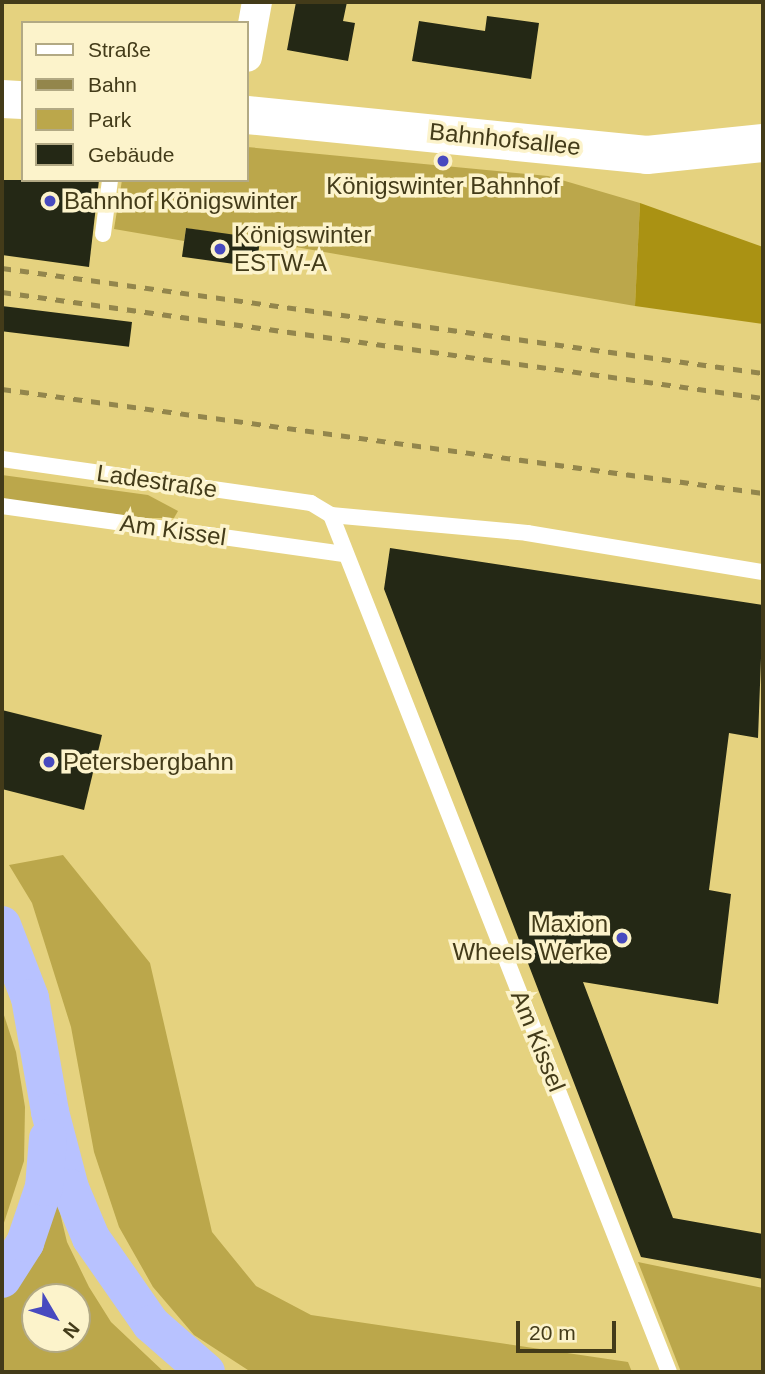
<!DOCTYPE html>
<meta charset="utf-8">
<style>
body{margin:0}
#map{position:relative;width:765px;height:1374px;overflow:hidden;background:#e5d27f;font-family:Helvetica,sans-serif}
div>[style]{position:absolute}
.green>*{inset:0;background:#bba74b}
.forest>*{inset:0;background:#aa9213}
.building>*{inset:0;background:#242815;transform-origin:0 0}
.lane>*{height:16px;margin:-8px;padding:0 8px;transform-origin:8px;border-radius:8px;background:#fff}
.street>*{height:30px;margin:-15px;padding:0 15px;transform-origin:15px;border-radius:15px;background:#fff}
.secondary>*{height:38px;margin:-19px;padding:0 19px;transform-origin:19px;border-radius:19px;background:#fff}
.highway>*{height:38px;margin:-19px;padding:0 19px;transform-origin:19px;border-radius:19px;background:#b8c2ff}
.rail>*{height:5px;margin-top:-2.5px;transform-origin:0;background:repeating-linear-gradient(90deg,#93864c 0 9px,transparent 0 18px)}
.dots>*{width:19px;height:19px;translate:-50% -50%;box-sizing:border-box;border:4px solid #fcf3cb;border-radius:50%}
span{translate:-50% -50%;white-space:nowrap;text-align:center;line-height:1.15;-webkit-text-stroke:7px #fcf3cb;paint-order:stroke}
.street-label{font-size:24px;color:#433b19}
.poi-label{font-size:24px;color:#433b19}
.left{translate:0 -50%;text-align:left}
.right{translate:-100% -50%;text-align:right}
.frame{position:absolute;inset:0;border:4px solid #433b19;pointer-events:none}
.legend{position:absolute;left:21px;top:21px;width:228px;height:161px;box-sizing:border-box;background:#fcf3cb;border:2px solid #b2a984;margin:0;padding:9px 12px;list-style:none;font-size:21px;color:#433b19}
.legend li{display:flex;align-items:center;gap:14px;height:35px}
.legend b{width:35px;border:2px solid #b2a984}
.north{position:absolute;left:21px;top:1283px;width:70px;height:70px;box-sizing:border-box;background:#fcf3cb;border:2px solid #b2a984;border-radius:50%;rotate:129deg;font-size:19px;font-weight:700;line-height:28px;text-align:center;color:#433b19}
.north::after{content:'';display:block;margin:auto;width:24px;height:32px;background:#484abf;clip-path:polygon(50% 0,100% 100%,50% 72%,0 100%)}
.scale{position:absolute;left:516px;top:1321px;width:100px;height:32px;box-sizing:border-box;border:4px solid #433b19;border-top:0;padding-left:9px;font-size:21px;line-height:24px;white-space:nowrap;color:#433b19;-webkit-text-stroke:5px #fcf3cb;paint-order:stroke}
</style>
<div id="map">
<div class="green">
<i style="clip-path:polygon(247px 147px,548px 176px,640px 203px,635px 306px,186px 228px,184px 241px,114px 229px,122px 180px,247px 180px)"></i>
<i style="clip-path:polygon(2px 475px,148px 495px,178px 511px,174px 518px,145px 518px,2px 499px)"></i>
<i style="clip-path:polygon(63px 855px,150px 963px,212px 1232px,256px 1286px,311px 1315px,628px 1362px,632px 1372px,251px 1372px,194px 1335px,153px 1287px,119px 1227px,94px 1152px,71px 1027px,32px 903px,9px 865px)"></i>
<i style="clip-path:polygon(2px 1009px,16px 1052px,25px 1107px,24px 1161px,2px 1229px)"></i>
<i style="clip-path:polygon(evenodd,56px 1196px,67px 1242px,89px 1287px,111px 1322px,164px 1372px,2px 1372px,2px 1300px,56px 1196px,35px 1297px,77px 1297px,77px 1339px,35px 1339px,35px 1297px)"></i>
<i style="clip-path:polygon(638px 1262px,763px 1288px,763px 1372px,681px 1372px)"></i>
</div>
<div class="forest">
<i style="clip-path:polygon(640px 203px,763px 247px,763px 324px,635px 306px)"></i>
</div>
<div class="building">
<i style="clip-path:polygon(296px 2px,347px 2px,343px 21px,355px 23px,348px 61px,287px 50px)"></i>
<i style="clip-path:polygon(487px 16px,539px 23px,531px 79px,412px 61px,419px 21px,485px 31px)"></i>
<i style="clip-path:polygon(2px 180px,99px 180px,89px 267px,2px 255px)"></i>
<i style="left:186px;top:228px;width:75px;height:29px;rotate:8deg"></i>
<i style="left:2px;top:306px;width:131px;height:25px;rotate:7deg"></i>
<i style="clip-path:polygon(390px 548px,763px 605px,758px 738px,729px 733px,709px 890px,731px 894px,718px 1004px,583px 982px,673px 1218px,763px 1234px,763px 1279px,641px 1257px,384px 589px)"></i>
<i style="clip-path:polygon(2px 710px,102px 735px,84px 810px,2px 789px)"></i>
</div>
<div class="lane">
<i style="left:103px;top:234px;width:54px;rotate:-82.6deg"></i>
<i style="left:2px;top:459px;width:312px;rotate:8.1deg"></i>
<i style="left:311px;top:503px;width:23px;rotate:31deg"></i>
<i style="left:331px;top:515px;width:921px;rotate:68.48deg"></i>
<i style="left:2px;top:506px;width:345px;rotate:8deg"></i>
<i style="left:331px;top:515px;width:197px;rotate:5.2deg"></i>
<i style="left:527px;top:533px;width:239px;rotate:9.4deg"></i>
</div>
<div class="street">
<i style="left:247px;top:57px;width:56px;rotate:-79.7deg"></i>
</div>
<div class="secondary">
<i style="left:2px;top:99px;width:21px;rotate:3deg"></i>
<i style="left:247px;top:115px;width:402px;rotate:5.7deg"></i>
<i style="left:647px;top:155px;width:117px;rotate:-5.9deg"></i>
</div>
<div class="highway">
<i style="left:2px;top:925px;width:78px;rotate:69deg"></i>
<i style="left:30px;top:998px;width:116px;rotate:80deg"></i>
<i style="left:50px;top:1112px;width:79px;rotate:75.3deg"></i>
<i style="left:70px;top:1188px;width:54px;rotate:67.2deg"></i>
<i style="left:91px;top:1238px;width:105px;rotate:55.1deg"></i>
<i style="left:151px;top:1324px;width:73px;rotate:41.1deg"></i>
<i style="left:2px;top:1279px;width:43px;rotate:-57.4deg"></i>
<i style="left:25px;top:1243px;width:59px;rotate:-71.3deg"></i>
<i style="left:44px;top:1187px;width:49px;rotate:-85.3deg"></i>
</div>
<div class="rail">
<i style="left:2px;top:268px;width:768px;rotate:7.86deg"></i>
<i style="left:2px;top:292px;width:768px;rotate:7.93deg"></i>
<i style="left:2px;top:389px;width:768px;rotate:7.78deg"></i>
</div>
<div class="dots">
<i style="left:443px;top:161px;background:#484abf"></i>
<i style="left:50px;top:201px;background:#484abf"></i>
<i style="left:220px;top:249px;background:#484abf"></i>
<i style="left:49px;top:762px;background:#484abf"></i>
<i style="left:622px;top:938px;background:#484abf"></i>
</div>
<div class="street-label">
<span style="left:505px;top:139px;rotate:6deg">Bahnhofsallee</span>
<span style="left:157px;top:481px;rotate:8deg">Ladestraße</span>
<span style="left:173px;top:530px;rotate:8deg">Am Kissel</span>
<span style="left:538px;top:1041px;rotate:68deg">Am Kissel</span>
</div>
<div class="poi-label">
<span style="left:443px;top:186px">Königswinter Bahnhof</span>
<span class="left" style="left:64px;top:201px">Bahnhof Königswinter</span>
<span class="left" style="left:234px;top:249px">Königswinter<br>ESTW-A</span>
<span class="left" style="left:63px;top:762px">Petersbergbahn</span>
<span class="right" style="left:608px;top:938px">Maxion<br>Wheels Werke</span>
</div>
<div class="frame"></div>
<ul class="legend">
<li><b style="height:9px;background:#fff"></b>Straße</li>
<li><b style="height:9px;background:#93864c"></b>Bahn</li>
<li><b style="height:19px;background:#bba74b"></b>Park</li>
<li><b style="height:19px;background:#242815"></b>Gebäude</li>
</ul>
<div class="north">N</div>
<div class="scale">20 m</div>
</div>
